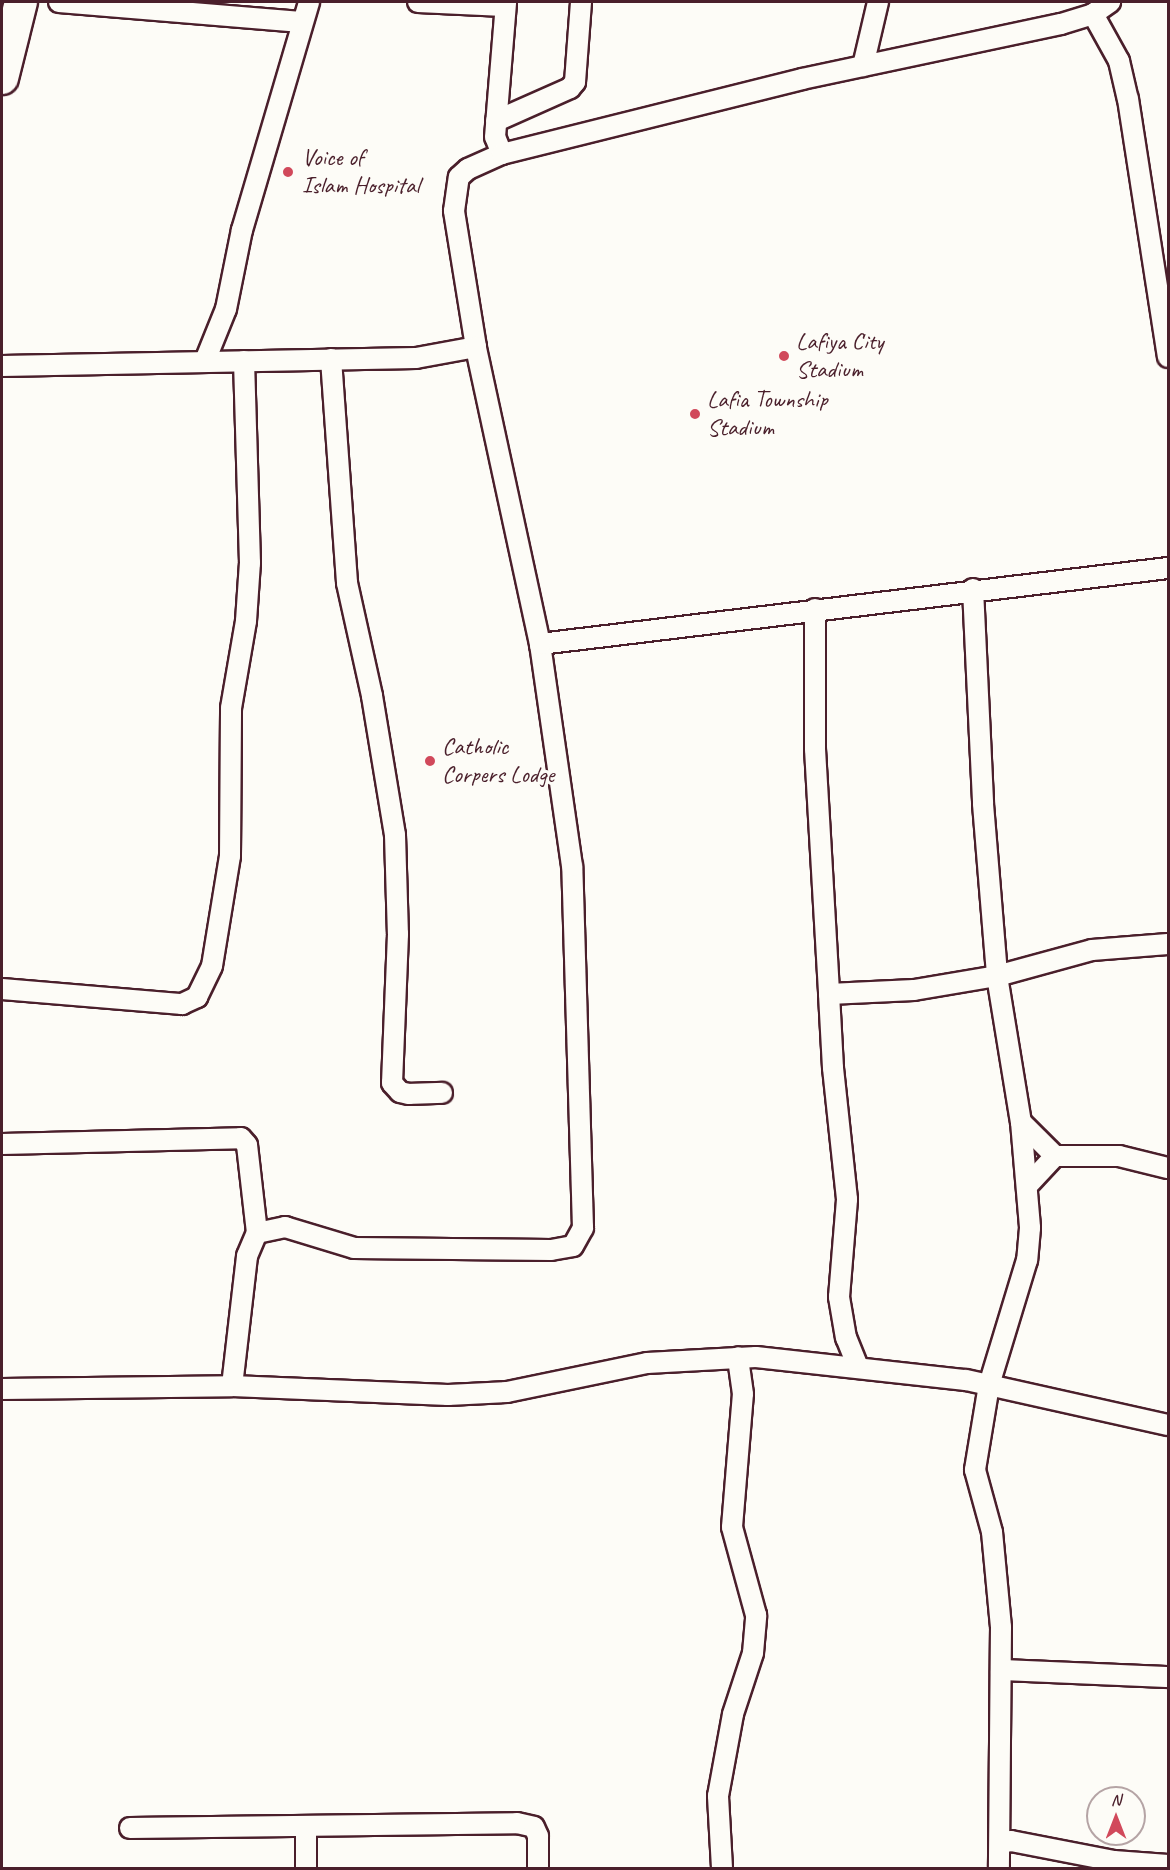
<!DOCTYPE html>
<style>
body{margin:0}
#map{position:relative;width:1170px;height:1870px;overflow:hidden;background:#fdfcf7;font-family:Caveat,sans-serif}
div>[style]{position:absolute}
.roads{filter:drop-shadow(2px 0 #4a1f2b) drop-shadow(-2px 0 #4a1f2b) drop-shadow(0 2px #4a1f2b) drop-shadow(0 -2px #4a1f2b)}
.minor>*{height:20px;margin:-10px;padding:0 10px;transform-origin:10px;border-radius:10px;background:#fdfcf7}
.trunk>*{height:32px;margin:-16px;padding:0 16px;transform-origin:16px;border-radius:16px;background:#fdfcf7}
.dots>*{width:16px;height:16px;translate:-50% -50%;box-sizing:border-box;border:3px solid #fdfcf7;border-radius:50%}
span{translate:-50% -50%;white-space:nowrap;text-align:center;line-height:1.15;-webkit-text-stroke:6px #fdfcf7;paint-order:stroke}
.poi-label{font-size:24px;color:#4a1f2b}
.left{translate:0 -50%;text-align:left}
.frame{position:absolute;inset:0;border:3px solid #4a1f2b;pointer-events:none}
.north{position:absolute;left:1086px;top:1786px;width:60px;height:60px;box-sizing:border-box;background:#fdfcf7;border:2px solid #b5a4a5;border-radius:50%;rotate:0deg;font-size:16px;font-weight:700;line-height:24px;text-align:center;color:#4a1f2b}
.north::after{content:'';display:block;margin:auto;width:21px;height:27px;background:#d1495b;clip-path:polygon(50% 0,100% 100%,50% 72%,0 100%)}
</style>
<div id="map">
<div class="roads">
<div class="minor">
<i style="left:59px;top:2px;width:243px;rotate:4.7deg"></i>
<i style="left:418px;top:2px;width:86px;rotate:2.7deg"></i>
<i style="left:1093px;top:14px;width:54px;rotate:61deg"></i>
<i style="left:1119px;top:61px;width:39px;rotate:77deg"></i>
<i style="left:1128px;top:99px;width:261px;rotate:81.2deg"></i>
<i style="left:863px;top:66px;width:66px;rotate:-76.8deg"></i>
<i style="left:496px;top:121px;width:81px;rotate:-24deg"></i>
<i style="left:570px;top:88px;width:8px;rotate:-50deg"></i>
<i style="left:575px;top:82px;width:80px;rotate:-85.7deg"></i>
<i style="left:502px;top:154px;width:18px;rotate:-112deg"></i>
<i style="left:495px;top:137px;width:135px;rotate:-85.3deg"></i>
<i style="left:331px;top:359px;width:225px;rotate:85.9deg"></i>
<i style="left:347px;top:583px;width:116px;rotate:77.5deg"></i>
<i style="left:372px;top:696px;width:141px;rotate:80.6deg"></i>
<i style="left:395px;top:835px;width:99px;rotate:88.3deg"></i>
<i style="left:398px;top:934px;width:149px;rotate:92.3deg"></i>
<i style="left:392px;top:1083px;width:12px;rotate:48deg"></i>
<i style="left:400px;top:1092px;width:9px;rotate:13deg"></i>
<i style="left:409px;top:1094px;width:33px;rotate:-2deg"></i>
<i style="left:205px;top:361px;width:56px;rotate:-68deg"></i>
<i style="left:226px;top:309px;width:81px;rotate:-78.6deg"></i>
<i style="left:242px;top:230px;width:238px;rotate:-73.6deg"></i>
<i style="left:2px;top:366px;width:414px;rotate:-1.1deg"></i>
<i style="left:416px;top:358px;width:61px;rotate:-10.4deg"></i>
<i style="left:476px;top:347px;width:138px;rotate:-99.2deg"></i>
<i style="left:454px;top:211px;width:34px;rotate:-82deg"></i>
<i style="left:459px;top:177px;width:12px;rotate:-42deg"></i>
<i style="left:468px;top:169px;width:37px;rotate:-24deg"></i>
<i style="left:502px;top:154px;width:309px;rotate:-14deg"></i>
<i style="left:802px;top:79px;width:265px;rotate:-12deg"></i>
<i style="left:1061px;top:24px;width:34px;rotate:-17deg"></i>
<i style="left:1093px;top:14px;width:21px;rotate:-35deg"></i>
<i style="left:973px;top:589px;width:215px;rotate:87.3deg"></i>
<i style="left:983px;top:804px;width:173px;rotate:85.3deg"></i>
<i style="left:997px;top:976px;width:98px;rotate:-15.3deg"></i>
<i style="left:1092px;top:950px;width:76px;rotate:-4.5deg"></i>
<i style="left:815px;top:609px;width:140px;rotate:90deg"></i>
<i style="left:815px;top:749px;width:245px;rotate:86.7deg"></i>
<i style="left:540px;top:644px;width:633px;rotate:-6.9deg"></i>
<i style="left:2px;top:989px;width:181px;rotate:4.8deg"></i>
<i style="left:182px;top:1004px;width:17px;rotate:-25deg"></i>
<i style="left:197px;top:997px;width:34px;rotate:-64deg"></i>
<i style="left:212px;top:966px;width:111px;rotate:-80.7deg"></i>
<i style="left:230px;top:856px;width:148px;rotate:-89.6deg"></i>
<i style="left:231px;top:708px;width:88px;rotate:-80.2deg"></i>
<i style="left:246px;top:621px;width:58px;rotate:-86.1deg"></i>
<i style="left:250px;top:563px;width:202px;rotate:-91.7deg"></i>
<i style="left:1021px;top:1122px;width:48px;rotate:45deg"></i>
<i style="left:1055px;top:1156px;width:41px;rotate:133deg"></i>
<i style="left:2px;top:1144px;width:239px;rotate:-1.4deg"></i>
<i style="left:241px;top:1138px;width:9px;rotate:49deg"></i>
<i style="left:247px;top:1145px;width:89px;rotate:83.5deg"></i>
<i style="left:1055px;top:1156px;width:64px"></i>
<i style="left:1119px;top:1156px;width:50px;rotate:13.8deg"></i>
<i style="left:858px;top:1367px;width:31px;rotate:-112deg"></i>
<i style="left:846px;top:1338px;width:42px;rotate:-99.7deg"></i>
<i style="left:839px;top:1297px;width:98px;rotate:-85.3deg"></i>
<i style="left:847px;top:1199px;width:132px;rotate:-96.1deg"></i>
<i style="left:833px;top:1068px;width:74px;rotate:-93.1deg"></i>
<i style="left:829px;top:994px;width:85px;rotate:-2.7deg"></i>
<i style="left:914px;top:990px;width:84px;rotate:-9.6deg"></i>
<i style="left:997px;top:976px;width:148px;rotate:80.7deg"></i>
<i style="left:1021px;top:1122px;width:106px;rotate:85.1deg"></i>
<i style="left:1030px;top:1228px;width:32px;rotate:95deg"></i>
<i style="left:1027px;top:1260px;width:131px;rotate:106.9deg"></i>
<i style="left:989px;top:1385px;width:86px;rotate:99.4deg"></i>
<i style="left:975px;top:1470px;width:64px;rotate:74.7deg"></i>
<i style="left:992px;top:1532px;width:95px;rotate:84.6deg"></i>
<i style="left:1001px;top:1627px;width:241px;rotate:90.5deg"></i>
<i style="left:232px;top:1386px;width:131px;rotate:-83.4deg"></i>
<i style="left:247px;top:1256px;width:25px;rotate:-67deg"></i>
<i style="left:257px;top:1233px;width:29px;rotate:-12deg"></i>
<i style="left:285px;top:1227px;width:72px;rotate:16.9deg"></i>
<i style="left:354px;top:1248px;width:197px;rotate:0.6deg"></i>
<i style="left:551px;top:1250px;width:22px;rotate:-10deg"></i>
<i style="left:573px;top:1246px;width:21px;rotate:-61deg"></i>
<i style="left:583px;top:1228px;width:362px;rotate:-91.7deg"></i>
<i style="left:572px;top:866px;width:224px;rotate:-98.2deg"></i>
<i style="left:540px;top:644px;width:304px;rotate:-102.2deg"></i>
<i style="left:2px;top:1389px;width:230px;rotate:-0.7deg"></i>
<i style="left:232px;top:1386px;width:216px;rotate:2.4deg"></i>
<i style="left:448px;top:1395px;width:59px;rotate:-2.9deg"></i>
<i style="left:507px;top:1392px;width:143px;rotate:-11.7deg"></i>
<i style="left:647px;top:1363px;width:109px;rotate:-3.2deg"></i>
<i style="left:756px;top:1357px;width:211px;rotate:6.3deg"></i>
<i style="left:966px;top:1380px;width:207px;rotate:12.6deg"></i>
<i style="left:1001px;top:1670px;width:167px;rotate:2.4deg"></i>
<i style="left:130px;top:1828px;width:387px;rotate:-0.7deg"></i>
<i style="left:517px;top:1823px;width:17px;rotate:13deg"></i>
<i style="left:534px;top:1827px;width:10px;rotate:66deg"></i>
<i style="left:538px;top:1836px;width:32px;rotate:90deg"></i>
<i style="left:1000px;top:1843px;width:11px;rotate:-10deg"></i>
<i style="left:1011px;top:1841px;width:105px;rotate:11deg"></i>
<i style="left:1114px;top:1861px;width:54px;rotate:4.2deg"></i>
<i style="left:306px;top:1868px;width:40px;rotate:-90deg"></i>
<i style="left:722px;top:1868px;width:72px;rotate:-93.2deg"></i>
<i style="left:718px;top:1796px;width:83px;rotate:-79.6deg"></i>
<i style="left:733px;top:1714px;width:64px;rotate:-71.8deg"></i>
<i style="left:753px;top:1653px;width:38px;rotate:-85deg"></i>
<i style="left:756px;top:1615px;width:91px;rotate:-105.3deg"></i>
<i style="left:732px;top:1527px;width:133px;rotate:-85.3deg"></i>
<i style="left:743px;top:1394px;width:37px;rotate:-98deg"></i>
</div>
<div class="trunk">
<i style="left:2px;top:78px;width:78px;rotate:-76deg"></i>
</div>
</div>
<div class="dots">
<i style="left:288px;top:172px;background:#d1495b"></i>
<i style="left:784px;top:356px;background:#d1495b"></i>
<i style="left:695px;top:414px;background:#d1495b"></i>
<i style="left:430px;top:761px;background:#d1495b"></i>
</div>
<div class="poi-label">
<span class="left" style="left:302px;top:172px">Voice of<br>Islam Hospital</span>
<span class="left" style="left:796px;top:356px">Lafiya City<br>Stadium</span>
<span class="left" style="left:707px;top:414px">Lafia Township<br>Stadium</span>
<span class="left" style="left:442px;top:761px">Catholic<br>Corpers Lodge</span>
</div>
<div class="frame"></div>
<div class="north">N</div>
</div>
